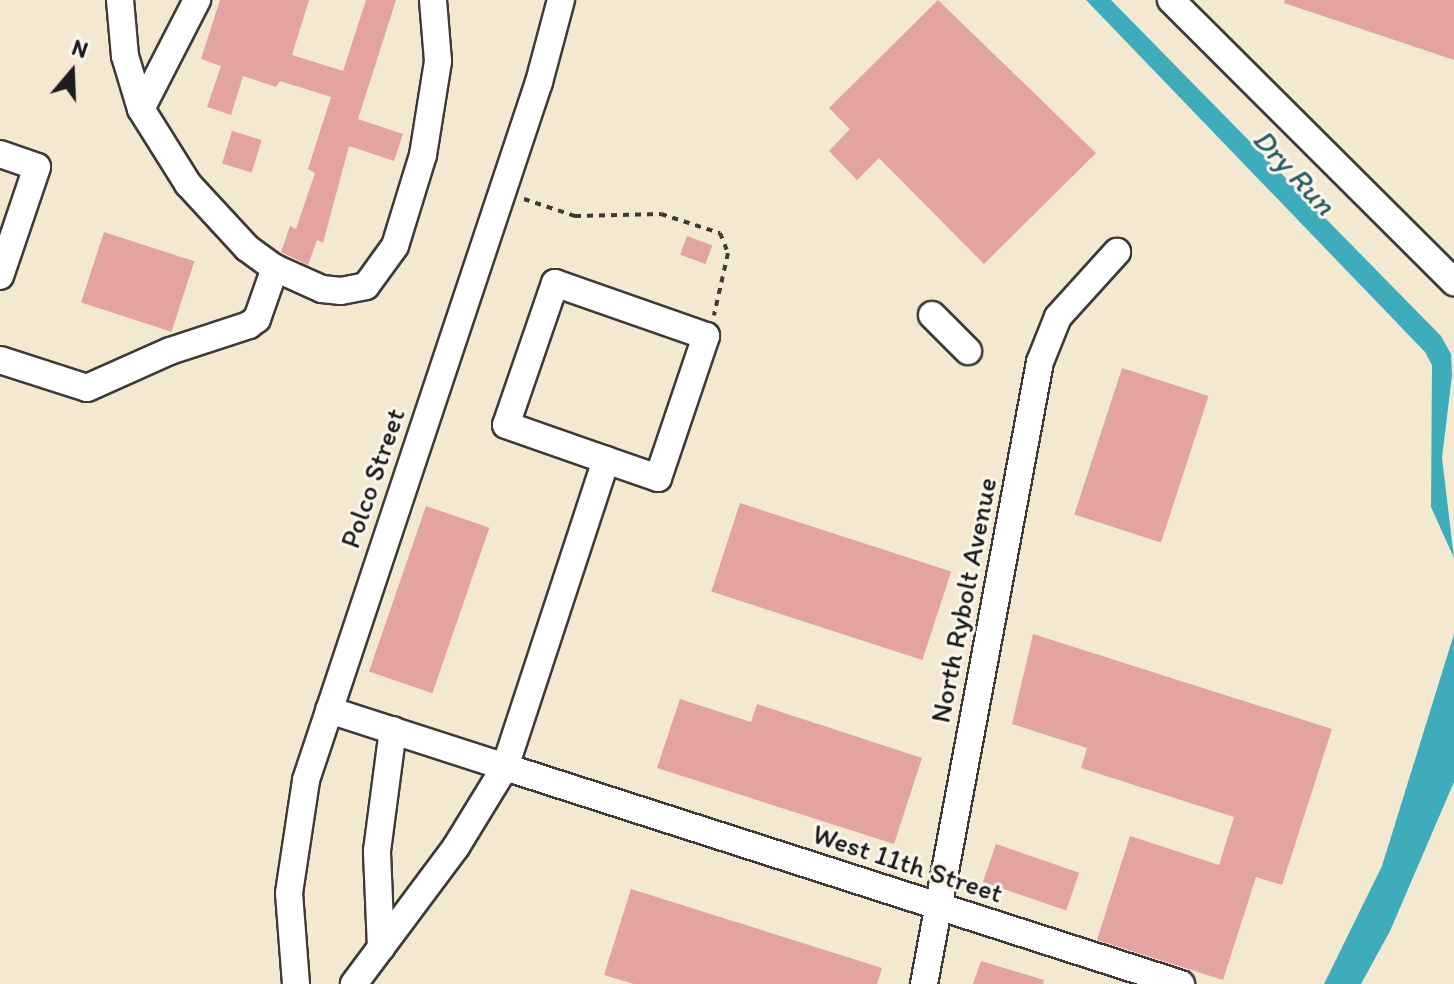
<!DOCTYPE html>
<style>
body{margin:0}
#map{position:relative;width:1454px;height:984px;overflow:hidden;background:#f3e9d0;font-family:Itim,sans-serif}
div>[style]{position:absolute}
.water>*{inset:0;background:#3eacbb}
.building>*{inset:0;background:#e2a3a1;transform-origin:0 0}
.path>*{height:4px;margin-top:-2px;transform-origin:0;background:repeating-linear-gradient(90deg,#3c3b37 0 6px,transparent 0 12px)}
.roads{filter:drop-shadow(2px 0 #3c3b37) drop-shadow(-2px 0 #3c3b37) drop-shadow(0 2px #3c3b37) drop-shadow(0 -2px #3c3b37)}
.minor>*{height:26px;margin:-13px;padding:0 13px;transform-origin:13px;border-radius:13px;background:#fff}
span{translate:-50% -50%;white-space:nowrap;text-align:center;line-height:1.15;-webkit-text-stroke:6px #fbf7ec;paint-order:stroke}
.street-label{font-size:28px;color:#1c1c1c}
.water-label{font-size:30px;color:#2b5d64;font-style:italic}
.north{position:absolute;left:32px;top:32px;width:80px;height:80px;-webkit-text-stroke:6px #fbf7ec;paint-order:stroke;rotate:19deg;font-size:22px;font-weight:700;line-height:32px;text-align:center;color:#1c1c1c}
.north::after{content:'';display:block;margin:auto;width:28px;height:36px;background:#1c1c1c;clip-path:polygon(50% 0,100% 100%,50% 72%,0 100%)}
</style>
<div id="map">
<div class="water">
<i style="clip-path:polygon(1086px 0,1111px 0,1441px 336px,1451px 354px,1452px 375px,1442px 458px,1454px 558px,1431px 507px,1432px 365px,1425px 352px)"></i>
<i style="clip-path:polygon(1454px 634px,1454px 782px,1390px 931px,1361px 984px,1324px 984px,1382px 866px)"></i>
</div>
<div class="building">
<i style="clip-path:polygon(220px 0,309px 0,292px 55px,343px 71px,366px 0,396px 0,358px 119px,403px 134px,394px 161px,349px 146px,323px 243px,317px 240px,308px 265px,281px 252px,290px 226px,296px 229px,315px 173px,308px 169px,331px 97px,280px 81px,276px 87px,243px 76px,231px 115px,207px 107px,221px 66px,201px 59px)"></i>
<i style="clip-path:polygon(938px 0,1096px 153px,984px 264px,879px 158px,857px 180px,829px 151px,850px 129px,829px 108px)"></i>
<i style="clip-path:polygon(1285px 0,1454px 0,1454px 60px,1284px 3px)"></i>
<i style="left:232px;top:131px;width:31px;height:34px;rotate:17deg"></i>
<i style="left:104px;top:232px;width:95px;height:74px;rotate:18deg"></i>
<i style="left:687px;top:236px;width:27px;height:20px;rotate:20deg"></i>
<i style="left:1122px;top:368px;width:91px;height:154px;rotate:18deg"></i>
<i style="left:740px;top:503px;width:222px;height:93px;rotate:18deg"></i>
<i style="left:426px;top:506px;width:67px;height:175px;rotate:19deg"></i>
<i style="clip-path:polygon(1033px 634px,1332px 729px,1282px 885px,1256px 877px,1223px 980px,1097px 940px,1130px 836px,1219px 865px,1234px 817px,1081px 768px,1087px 748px,1012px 724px)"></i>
<i style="clip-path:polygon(680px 699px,751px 722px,757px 704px,922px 758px,894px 844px,657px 768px)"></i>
<i style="left:996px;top:844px;width:88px;height:40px;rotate:19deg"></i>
<i style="clip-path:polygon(631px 889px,882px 968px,877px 984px,634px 984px,604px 975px)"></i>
<i style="clip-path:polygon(981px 961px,1044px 980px,1043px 984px,973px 984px)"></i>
</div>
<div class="path">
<i style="left:524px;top:199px;width:54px;rotate:18.4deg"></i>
<i style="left:575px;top:216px;width:86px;rotate:-1.3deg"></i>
<i style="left:661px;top:214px;width:62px;rotate:17.9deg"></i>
<i style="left:720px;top:233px;width:22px;rotate:68deg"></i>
<i style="left:728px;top:253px;width:64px;rotate:102.7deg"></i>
</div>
<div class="roads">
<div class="minor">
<i style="left:120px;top:0;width:56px;rotate:84.9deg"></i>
<i style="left:125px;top:56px;width:55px;rotate:73.2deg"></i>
<i style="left:141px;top:109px;width:89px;rotate:57.9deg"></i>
<i style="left:188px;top:184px;width:87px;rotate:47.3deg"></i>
<i style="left:247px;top:248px;width:34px;rotate:36deg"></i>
<i style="left:275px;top:268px;width:51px;rotate:24.1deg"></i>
<i style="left:322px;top:289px;width:19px;rotate:6deg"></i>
<i style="left:341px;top:291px;width:25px;rotate:-11deg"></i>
<i style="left:366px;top:286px;width:49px;rotate:-54.1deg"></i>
<i style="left:395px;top:246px;width:95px;rotate:-72.9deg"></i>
<i style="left:423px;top:155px;width:95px;rotate:-80.9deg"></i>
<i style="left:438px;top:61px;width:61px;rotate:-94.7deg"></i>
<i style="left:1171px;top:0;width:400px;rotate:44.9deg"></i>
<i style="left:141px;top:109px;width:123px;rotate:-62.8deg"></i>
<i style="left:0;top:154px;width:39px;rotate:19deg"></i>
<i style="left:37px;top:167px;width:115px;rotate:108.7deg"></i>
<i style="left:932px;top:315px;width:51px;rotate:45deg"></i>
<i style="left:0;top:360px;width:91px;rotate:17.8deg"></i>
<i style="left:87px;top:388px;width:91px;rotate:-24deg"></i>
<i style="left:170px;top:351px;width:83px;rotate:-18.2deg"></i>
<i style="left:249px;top:325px;width:10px;rotate:-37deg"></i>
<i style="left:257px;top:319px;width:54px;rotate:-70.6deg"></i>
<i style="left:606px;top:460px;width:55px;rotate:19.1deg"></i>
<i style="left:658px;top:478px;width:150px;rotate:-71.3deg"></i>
<i style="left:706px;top:336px;width:160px;rotate:-160.7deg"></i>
<i style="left:555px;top:283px;width:150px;rotate:109deg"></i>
<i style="left:506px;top:425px;width:106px;rotate:19.3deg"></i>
<i style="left:606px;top:460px;width:323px;rotate:108.2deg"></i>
<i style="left:505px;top:767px;width:710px;rotate:17.8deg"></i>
<i style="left:329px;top:710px;width:185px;rotate:17.9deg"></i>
<i style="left:505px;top:767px;width:94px;rotate:121.5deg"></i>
<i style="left:456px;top:847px;width:171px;rotate:126.7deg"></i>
<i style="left:381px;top:948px;width:97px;rotate:-92.4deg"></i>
<i style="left:377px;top:851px;width:122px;rotate:-82.5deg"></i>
<i style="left:296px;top:984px;width:91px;rotate:-94.4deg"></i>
<i style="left:289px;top:893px;width:114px;rotate:-81.4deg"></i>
<i style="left:306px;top:780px;width:736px;rotate:-71.54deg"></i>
<i style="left:539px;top:82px;width:85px;rotate:-75deg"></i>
<i style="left:924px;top:984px;width:633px;rotate:-79.44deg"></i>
<i style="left:1040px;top:362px;width:48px;rotate:-68.2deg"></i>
<i style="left:1058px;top:317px;width:88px;rotate:-47.8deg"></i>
</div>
</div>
<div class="street-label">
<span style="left:372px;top:478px;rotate:-71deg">Polco Street</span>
<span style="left:963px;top:600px;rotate:-79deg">North Rybolt Avenue</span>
<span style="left:908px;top:863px;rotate:18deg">West 11th Street</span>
</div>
<div class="water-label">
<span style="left:1294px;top:172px;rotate:47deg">Dry Run</span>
</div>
<div class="north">N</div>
</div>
